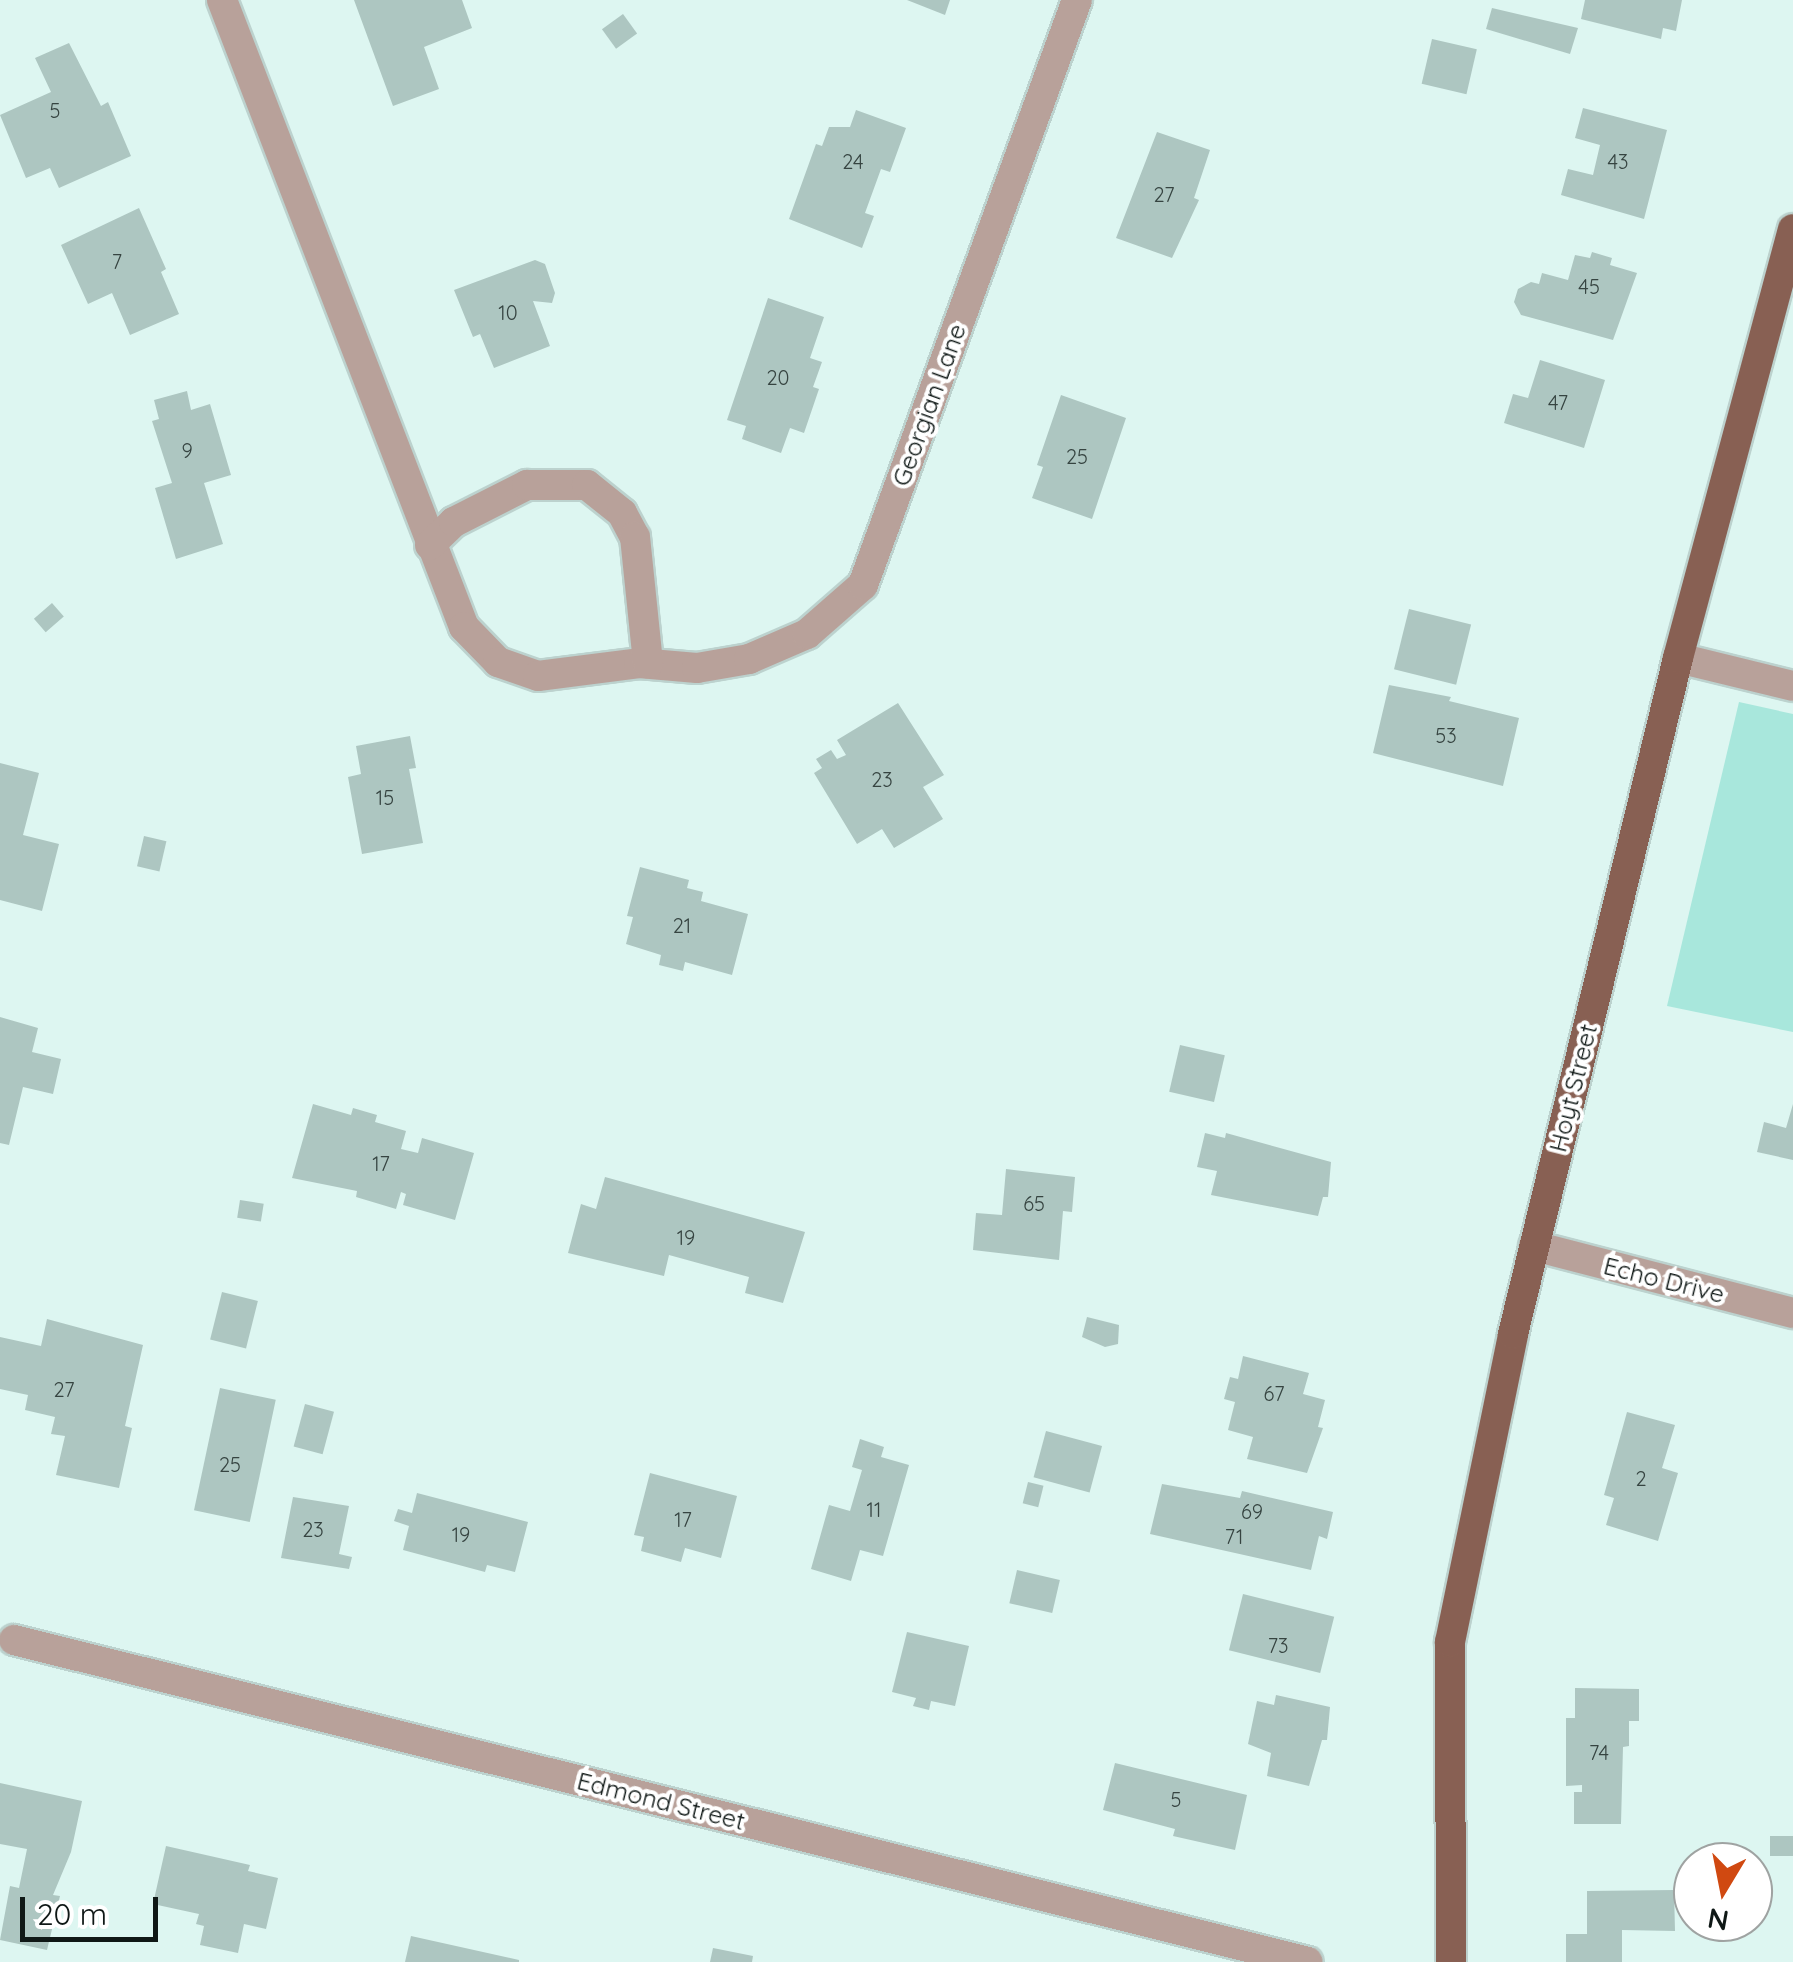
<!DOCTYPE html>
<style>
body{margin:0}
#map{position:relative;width:1793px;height:1962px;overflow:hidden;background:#ddf6f1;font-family:Quicksand,sans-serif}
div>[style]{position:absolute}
.green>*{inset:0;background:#a8e7dc}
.building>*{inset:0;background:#adc6c1;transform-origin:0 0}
.roads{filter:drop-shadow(2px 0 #bcd2ce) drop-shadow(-2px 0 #bcd2ce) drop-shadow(0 2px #bcd2ce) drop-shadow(0 -2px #bcd2ce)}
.minor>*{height:30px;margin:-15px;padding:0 15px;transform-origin:15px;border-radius:15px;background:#b8a19a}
.major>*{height:30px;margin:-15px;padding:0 15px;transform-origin:15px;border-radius:15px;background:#886053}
span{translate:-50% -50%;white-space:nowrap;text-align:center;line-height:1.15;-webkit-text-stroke:8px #fff;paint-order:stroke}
.number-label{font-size:20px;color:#364441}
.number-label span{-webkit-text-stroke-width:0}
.street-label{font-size:25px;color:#0f1816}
.north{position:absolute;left:1673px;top:1842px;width:100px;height:100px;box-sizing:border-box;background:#fff;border:2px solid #9fa3a2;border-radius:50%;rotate:190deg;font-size:28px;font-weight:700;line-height:40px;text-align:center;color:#0f1816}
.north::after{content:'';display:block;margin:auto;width:35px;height:45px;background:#d04911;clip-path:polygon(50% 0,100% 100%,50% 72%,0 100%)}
.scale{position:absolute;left:20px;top:1897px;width:138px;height:45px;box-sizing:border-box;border:5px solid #0f1816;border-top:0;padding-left:12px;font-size:30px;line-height:35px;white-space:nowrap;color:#0f1816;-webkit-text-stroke:8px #fff;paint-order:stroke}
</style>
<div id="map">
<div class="green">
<i style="clip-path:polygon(1739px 702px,1793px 714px,1793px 1032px,1667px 1006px)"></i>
</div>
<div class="building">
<i style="clip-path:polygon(354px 0,462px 0,472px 28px,424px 47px,439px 89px,393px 106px)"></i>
<i style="clip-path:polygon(907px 0,950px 0,945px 15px)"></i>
<i style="clip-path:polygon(1585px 0,1682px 0,1676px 31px,1663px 28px,1661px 39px,1581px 19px)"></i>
<i style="clip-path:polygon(1492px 8px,1578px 28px,1570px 54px,1486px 29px)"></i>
<i style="left:623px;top:14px;width:24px;height:26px;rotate:54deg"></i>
<i style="left:1432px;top:39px;width:46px;height:46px;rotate:13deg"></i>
<i style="clip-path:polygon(69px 43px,101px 106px,108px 102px,131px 156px,59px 188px,50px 168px,26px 178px,0 115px,51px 92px,35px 58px)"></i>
<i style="clip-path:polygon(1583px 108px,1667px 130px,1644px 219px,1561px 195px,1568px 169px,1593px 175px,1600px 145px,1575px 138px)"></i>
<i style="clip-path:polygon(856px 110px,906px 128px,890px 172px,881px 169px,865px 213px,874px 216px,862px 248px,789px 219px,816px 144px,822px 146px,829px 127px,850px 127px)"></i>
<i style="clip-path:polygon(1157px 132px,1210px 150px,1194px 198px,1199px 200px,1172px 258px,1116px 238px)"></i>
<i style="clip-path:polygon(139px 208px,166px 269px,161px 272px,179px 314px,130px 335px,112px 293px,88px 304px,61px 245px)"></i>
<i style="clip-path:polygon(1592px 252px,1612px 258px,1610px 265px,1637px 273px,1613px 340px,1521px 315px,1514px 302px,1518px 289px,1531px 282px,1539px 284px,1542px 273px,1568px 280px,1575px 255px,1590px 258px)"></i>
<i style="clip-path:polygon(535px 260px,545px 264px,555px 293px,552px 303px,533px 301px,550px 346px,494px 368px,480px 334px,473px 337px,454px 290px)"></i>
<i style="clip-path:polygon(768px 298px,824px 317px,810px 358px,822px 362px,813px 387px,819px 389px,804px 433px,790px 428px,781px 453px,742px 439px,746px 426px,727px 420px)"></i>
<i style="clip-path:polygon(1540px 360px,1605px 380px,1584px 448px,1504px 423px,1513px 394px,1528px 398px)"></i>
<i style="clip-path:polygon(187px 391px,191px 410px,210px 404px,231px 475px,204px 483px,223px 544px,176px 559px,155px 488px,172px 483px,152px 421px,159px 419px,154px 400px)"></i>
<i style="clip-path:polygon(1061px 395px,1126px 418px,1092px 519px,1032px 498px,1043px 467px,1037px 465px)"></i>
<i style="left:52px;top:603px;width:18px;height:24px;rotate:49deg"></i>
<i style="left:1409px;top:609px;width:64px;height:62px;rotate:14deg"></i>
<i style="clip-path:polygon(1389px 685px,1451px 697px,1449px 701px,1519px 718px,1503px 786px,1373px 753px)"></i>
<i style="clip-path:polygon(898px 703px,944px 775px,923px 787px,943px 819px,894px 848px,882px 829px,857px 844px,814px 773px,822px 768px,816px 759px,831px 750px,837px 759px,846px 755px,837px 740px)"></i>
<i style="clip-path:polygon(410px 736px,416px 768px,409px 769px,423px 843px,362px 854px,348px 777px,361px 774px,356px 746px)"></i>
<i style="clip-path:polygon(0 763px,39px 773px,23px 835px,59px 844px,42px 911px,0 900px)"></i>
<i style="left:144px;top:836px;width:23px;height:31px;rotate:13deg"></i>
<i style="clip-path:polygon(640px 867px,689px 880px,687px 888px,703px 892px,701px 901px,748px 914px,732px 975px,685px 962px,683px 971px,659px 965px,661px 955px,626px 944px,633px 917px,627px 916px)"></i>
<i style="clip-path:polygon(0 1017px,38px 1028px,32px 1052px,61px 1059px,53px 1094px,23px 1087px,9px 1145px,0 1143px)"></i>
<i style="left:1180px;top:1045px;width:46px;height:48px;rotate:13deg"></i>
<i style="clip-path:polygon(313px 1104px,351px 1115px,353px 1108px,377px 1115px,375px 1122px,406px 1131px,401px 1149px,418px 1153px,422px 1138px,474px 1153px,455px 1220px,403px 1205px,406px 1194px,401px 1192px,396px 1209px,356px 1197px,357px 1191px,292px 1178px)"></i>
<i style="clip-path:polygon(1793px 1104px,1793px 1160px,1757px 1152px,1764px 1122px,1786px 1128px)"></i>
<i style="clip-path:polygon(1205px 1133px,1225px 1138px,1226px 1133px,1331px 1162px,1328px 1197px,1323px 1197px,1318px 1216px,1211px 1195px,1217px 1171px,1197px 1167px)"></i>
<i style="clip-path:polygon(1006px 1169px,1075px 1177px,1072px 1212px,1063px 1211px,1059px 1260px,973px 1250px,976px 1213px,1002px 1215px)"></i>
<i style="clip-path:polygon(605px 1177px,805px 1232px,783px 1303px,745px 1293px,749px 1277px,669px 1255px,664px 1276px,568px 1253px,581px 1204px,596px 1209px)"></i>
<i style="left:240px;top:1200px;width:24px;height:18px;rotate:9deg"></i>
<i style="left:222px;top:1292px;width:37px;height:49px;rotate:14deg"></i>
<i style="clip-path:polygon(1087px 1317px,1119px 1325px,1118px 1344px,1105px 1347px,1082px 1337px)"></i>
<i style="clip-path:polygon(47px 1319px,143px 1345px,125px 1426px,132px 1428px,119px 1488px,56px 1475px,65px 1436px,51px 1434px,55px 1417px,25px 1410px,28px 1395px,0 1389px,0 1337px,41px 1346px)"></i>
<i style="clip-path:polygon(1243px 1356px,1309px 1373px,1303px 1394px,1325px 1400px,1318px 1427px,1323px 1428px,1307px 1473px,1247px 1459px,1253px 1437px,1228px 1430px,1235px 1402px,1224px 1399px,1230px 1377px,1238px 1379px)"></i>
<i style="left:220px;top:1388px;width:57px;height:125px;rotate:12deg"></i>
<i style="left:305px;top:1404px;width:30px;height:44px;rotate:15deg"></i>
<i style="clip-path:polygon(1627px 1412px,1675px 1425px,1662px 1468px,1678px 1473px,1658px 1541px,1606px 1525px,1614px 1498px,1604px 1495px)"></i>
<i style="left:1046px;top:1431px;width:58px;height:48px;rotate:15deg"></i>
<i style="clip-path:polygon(860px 1439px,884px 1447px,881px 1457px,909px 1465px,883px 1556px,860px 1550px,851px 1581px,811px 1569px,829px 1505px,850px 1511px,862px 1470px,852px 1467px)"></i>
<i style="clip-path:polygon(650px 1473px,737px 1496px,721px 1558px,685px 1548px,681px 1562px,641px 1551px,644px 1537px,634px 1535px)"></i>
<i style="left:1028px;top:1482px;width:16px;height:22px;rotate:14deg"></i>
<i style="clip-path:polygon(1162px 1484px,1240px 1498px,1242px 1491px,1333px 1512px,1327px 1539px,1319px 1536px,1311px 1570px,1150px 1534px)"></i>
<i style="clip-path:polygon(417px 1493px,528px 1522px,515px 1572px,487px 1565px,485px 1572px,403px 1550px,409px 1526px,394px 1521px,398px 1509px,412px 1513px)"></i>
<i style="clip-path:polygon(293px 1497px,349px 1506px,339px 1554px,352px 1557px,349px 1569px,281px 1558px)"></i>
<i style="left:1017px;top:1570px;width:44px;height:34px;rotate:13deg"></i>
<i style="left:1243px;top:1594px;width:94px;height:58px;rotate:14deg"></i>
<i style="clip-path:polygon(907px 1632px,969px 1646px,955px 1706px,931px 1701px,929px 1710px,913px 1706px,916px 1698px,892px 1692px)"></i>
<i style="clip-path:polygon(1575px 1688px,1639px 1689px,1639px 1721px,1629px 1721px,1629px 1746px,1623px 1747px,1621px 1824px,1574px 1824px,1574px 1792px,1582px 1792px,1582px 1785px,1566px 1786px,1566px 1718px,1575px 1718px)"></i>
<i style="clip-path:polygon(1276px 1695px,1330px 1707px,1327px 1740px,1322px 1740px,1309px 1786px,1267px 1776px,1271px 1753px,1248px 1744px,1257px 1701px,1274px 1705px)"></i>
<i style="clip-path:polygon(1115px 1763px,1247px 1795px,1235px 1850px,1173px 1836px,1175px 1829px,1103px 1810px)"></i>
<i style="clip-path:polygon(0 1783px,82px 1801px,71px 1852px,53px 1895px,60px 1896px,47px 1950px,0 1940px,10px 1886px,19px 1888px,27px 1849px,0 1844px)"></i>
<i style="left:1770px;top:1836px;width:23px;height:20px"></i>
<i style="clip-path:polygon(166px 1846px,250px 1865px,248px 1871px,278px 1878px,266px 1929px,244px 1924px,238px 1953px,200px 1945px,204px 1926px,196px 1924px,199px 1914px,153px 1904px)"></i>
<i style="clip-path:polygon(1674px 1890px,1675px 1931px,1622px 1930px,1622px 1962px,1566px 1962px,1566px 1934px,1587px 1934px,1587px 1891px)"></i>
<i style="clip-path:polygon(411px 1936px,519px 1960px,519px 1962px,405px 1962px)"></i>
<i style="clip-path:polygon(713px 1948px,753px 1956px,752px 1962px,710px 1962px)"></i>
</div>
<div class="roads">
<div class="minor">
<i style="left:222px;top:0;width:672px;rotate:68.9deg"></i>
<i style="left:464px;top:627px;width:49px;rotate:45.8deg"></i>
<i style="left:498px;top:662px;width:42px;rotate:19.3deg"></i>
<i style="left:538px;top:676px;width:102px;rotate:-7.3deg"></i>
<i style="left:639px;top:663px;width:58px;rotate:4.9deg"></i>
<i style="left:697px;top:668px;width:53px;rotate:-9.8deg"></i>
<i style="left:749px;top:659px;width:63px;rotate:-23.3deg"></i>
<i style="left:807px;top:634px;width:74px;rotate:-41.2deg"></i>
<i style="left:863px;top:585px;width:623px;rotate:-69.91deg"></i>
<i style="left:430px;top:545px;width:33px;rotate:-44deg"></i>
<i style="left:454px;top:522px;width:82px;rotate:-26.9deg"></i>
<i style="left:527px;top:485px;width:60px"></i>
<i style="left:587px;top:485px;width:45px;rotate:38.7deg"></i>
<i style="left:622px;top:513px;width:27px;rotate:62deg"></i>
<i style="left:635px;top:537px;width:127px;rotate:84.1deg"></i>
<i style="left:1678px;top:658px;width:118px;rotate:13.7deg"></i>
<i style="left:1534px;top:1246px;width:268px;rotate:14.5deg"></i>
<i style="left:14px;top:1640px;width:1333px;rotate:13.97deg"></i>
</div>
<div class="major">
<i style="left:1451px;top:1962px;width:320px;rotate:-90.2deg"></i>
<i style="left:1450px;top:1642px;width:314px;rotate:-78.4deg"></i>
<i style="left:1513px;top:1334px;width:696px;rotate:-76.28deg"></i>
<i style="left:1678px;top:658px;width:444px;rotate:-75deg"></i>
</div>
</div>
<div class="number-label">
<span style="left:55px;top:110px">5</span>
<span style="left:853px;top:161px">24</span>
<span style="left:1618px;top:161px">43</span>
<span style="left:1164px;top:194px">27</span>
<span style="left:117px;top:261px">7</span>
<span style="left:1589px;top:286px">45</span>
<span style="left:508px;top:312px">10</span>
<span style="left:778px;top:377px">20</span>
<span style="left:1558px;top:402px">47</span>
<span style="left:187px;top:450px">9</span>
<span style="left:1077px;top:456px">25</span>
<span style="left:1446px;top:735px">53</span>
<span style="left:882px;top:779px">23</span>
<span style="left:385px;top:797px">15</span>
<span style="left:682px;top:925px">21</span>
<span style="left:381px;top:1163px">17</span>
<span style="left:1034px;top:1203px">65</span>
<span style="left:686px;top:1237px">19</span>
<span style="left:64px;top:1389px">27</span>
<span style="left:1274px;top:1393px">67</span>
<span style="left:230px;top:1464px">25</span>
<span style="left:1641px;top:1478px">2</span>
<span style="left:874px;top:1509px">11</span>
<span style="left:1252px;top:1511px">69</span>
<span style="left:683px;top:1519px">17</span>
<span style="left:313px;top:1529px">23</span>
<span style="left:461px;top:1534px">19</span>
<span style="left:1234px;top:1536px">71</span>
<span style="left:1278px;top:1645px">73</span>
<span style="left:1599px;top:1752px">74</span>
<span style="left:1176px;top:1799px">5</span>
</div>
<div class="street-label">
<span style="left:929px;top:405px;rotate:-70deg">Georgian Lane</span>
<span style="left:1573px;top:1088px;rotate:-76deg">Hoyt Street</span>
<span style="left:1664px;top:1280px;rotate:14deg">Echo Drive</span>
<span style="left:661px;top:1801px;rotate:14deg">Edmond Street</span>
</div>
<div class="north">N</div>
<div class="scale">20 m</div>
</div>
